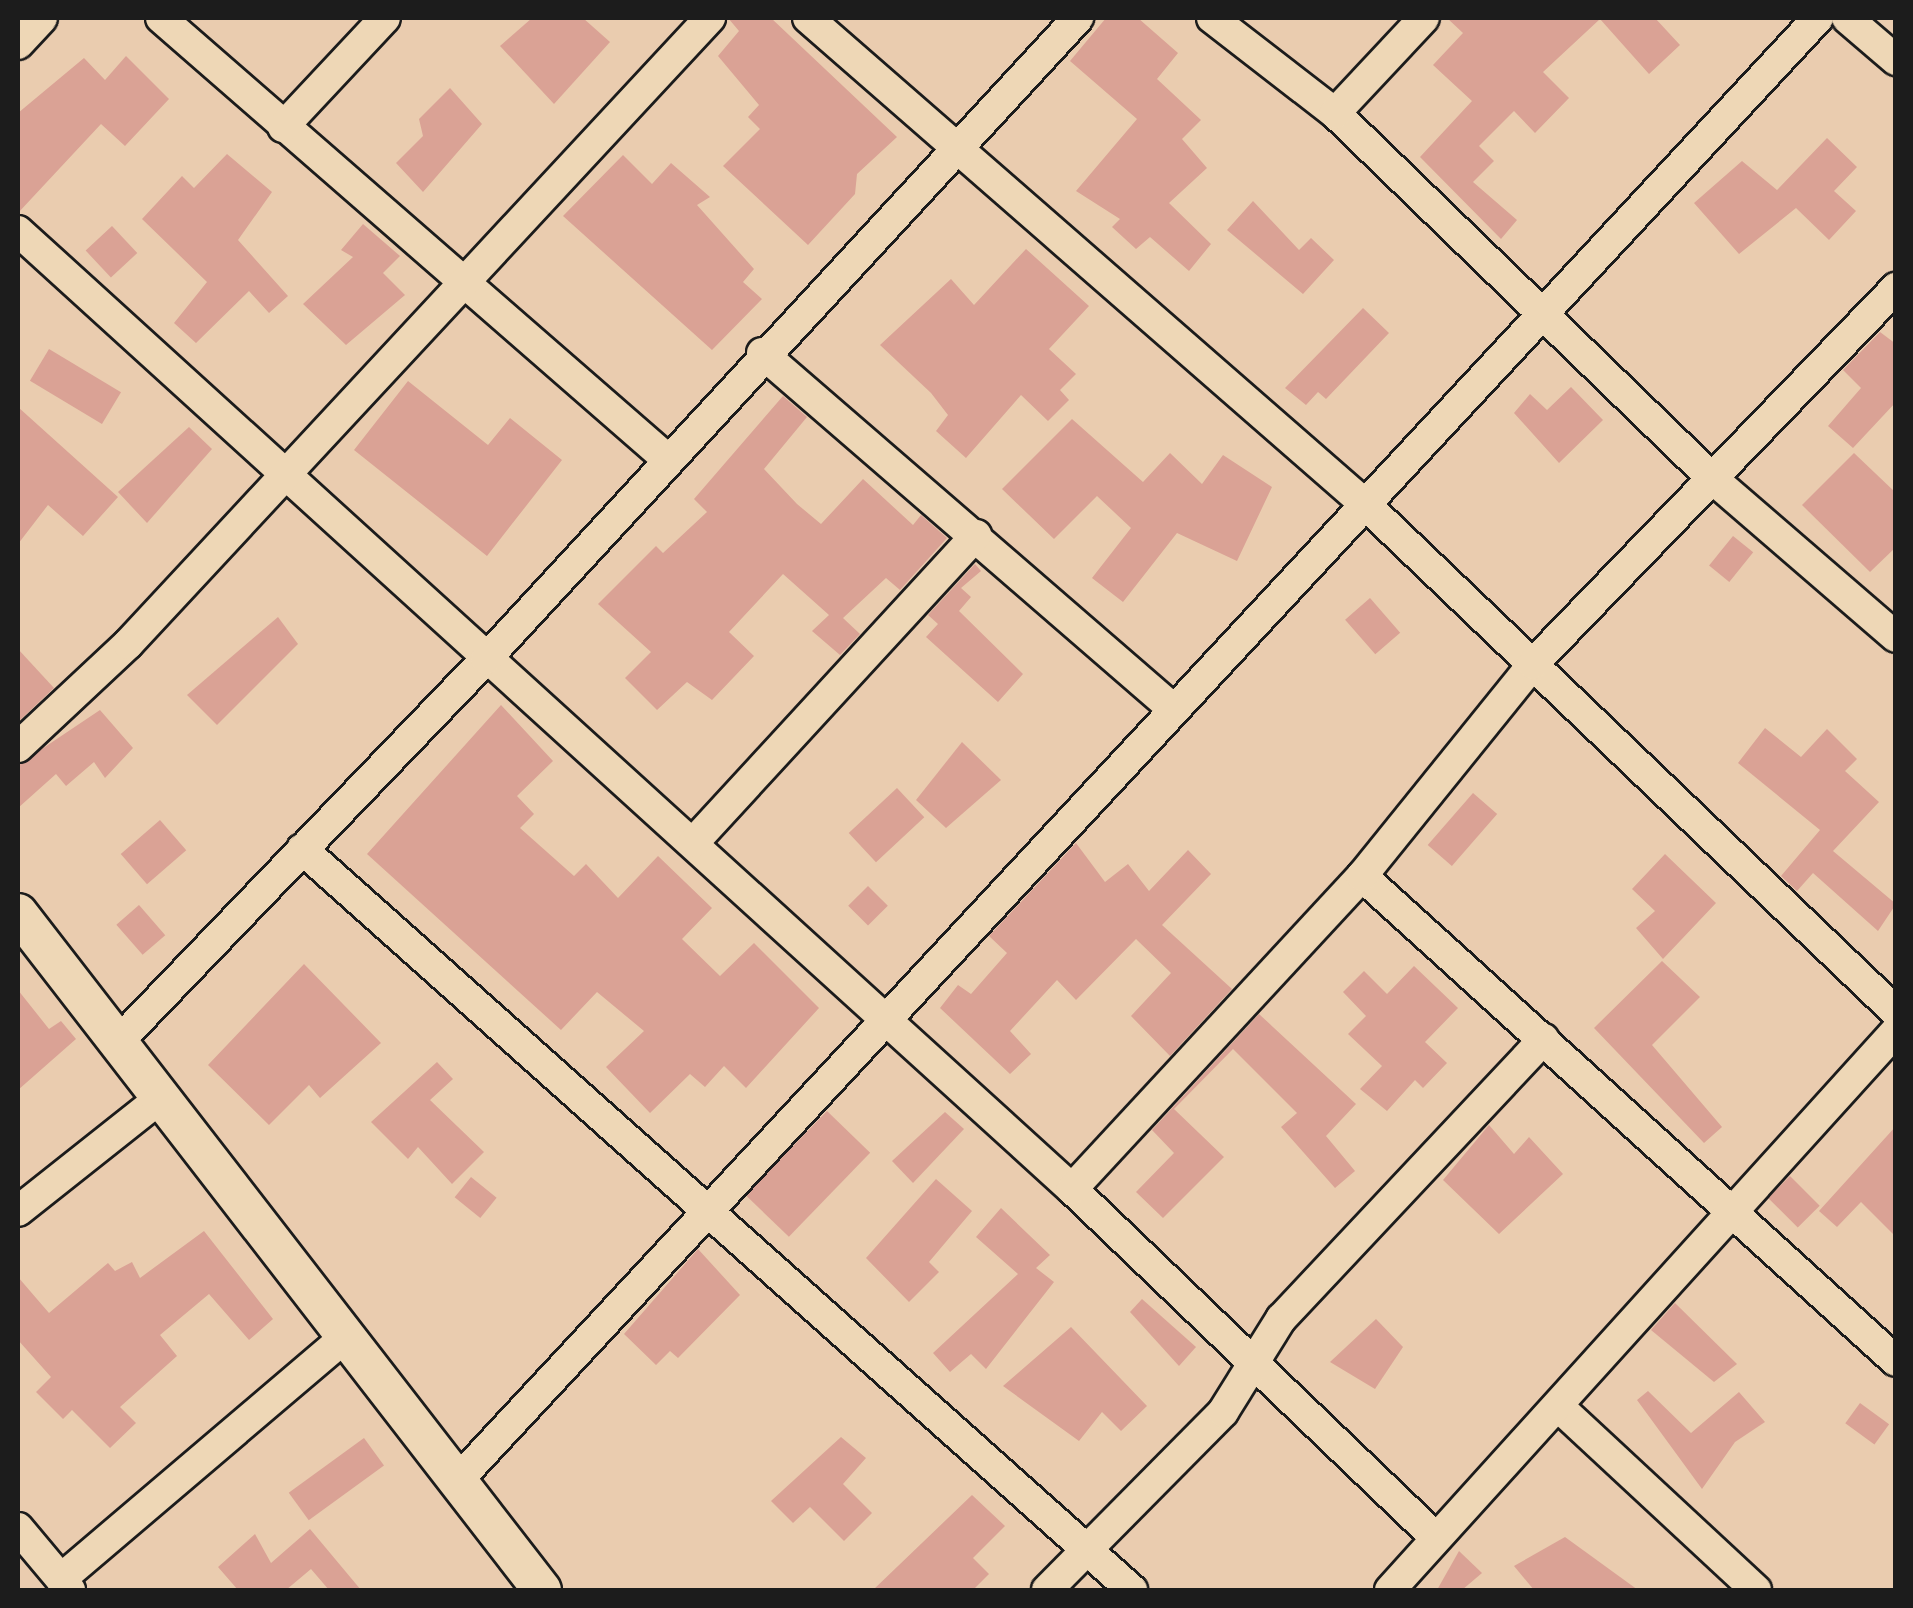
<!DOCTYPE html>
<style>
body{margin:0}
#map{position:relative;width:1913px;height:1608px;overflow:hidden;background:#eaccaf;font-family:Itim,sans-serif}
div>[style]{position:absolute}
.building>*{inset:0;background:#daa295;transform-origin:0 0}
.roads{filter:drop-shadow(2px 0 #1c1c1c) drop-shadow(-2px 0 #1c1c1c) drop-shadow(0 2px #1c1c1c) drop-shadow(0 -2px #1c1c1c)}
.minor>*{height:30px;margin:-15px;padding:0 15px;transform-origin:15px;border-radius:15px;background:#eed7b6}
.tertiary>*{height:38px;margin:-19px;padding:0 19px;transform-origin:19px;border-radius:19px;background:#eed7b6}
span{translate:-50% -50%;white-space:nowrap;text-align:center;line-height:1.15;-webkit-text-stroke:10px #eed7b6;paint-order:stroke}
.frame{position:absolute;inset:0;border:20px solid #1c1c1c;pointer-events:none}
</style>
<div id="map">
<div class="building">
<i style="clip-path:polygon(532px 18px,583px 18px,610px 42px,554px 104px,500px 46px)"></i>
<i style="clip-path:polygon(728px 18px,771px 18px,897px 137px,857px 174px,855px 194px,808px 245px,723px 166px,760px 129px,748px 117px,759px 105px,718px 56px,739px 31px)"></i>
<i style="clip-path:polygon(1106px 18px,1138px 18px,1178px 53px,1157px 79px,1201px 120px,1182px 139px,1207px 168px,1169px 203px,1211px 244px,1189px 271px,1150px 237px,1136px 249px,1112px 227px,1120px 219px,1076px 191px,1137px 119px,1070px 61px)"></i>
<i style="clip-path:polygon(1447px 18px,1655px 18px,1680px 45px,1649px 74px,1600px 19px,1543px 72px,1569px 98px,1535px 133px,1514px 111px,1479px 146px,1494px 161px,1473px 182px,1517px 220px,1501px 239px,1420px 157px,1472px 101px,1433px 65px,1463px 33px)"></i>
<i style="clip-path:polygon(126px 56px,169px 99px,125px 146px,101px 124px,18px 213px,18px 113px,84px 58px,105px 80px)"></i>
<i style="clip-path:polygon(450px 88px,482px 124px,423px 192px,396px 163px,423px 136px,419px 119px)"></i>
<i style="clip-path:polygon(1827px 138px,1857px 167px,1834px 191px,1856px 211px,1829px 240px,1796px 208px,1739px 254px,1694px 203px,1742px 161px,1777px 190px)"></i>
<i style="clip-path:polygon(227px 154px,272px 192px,238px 240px,288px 296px,269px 313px,249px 291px,196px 343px,174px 323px,207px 282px,142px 219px,182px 176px,194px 188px)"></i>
<i style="clip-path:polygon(623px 155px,652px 184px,671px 163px,710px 197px,697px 205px,754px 269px,743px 282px,762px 299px,712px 350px,563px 216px)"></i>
<i style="clip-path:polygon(1253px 201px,1299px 250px,1311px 238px,1334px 260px,1303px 294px,1227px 230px)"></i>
<i style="clip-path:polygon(363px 224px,400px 256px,383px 273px,405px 295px,346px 345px,303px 304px,353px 257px,341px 250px)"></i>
<i style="left:112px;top:226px;width:37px;height:36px;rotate:47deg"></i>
<i style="clip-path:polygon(1026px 249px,1089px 306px,1049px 349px,1076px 374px,1060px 390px,1069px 400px,1048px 421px,1021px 395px,966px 458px,936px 431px,948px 415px,931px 393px,880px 345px,951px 279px,974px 305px)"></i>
<i style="clip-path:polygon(1363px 308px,1389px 333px,1326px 399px,1318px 392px,1306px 405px,1285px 388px)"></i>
<i style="clip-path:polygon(1880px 332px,1896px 344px,1896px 402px,1853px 448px,1828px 426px,1861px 388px,1843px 370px)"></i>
<i style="left:49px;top:349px;width:84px;height:37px;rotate:31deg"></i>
<i style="clip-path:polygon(408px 381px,488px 445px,510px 418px,562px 460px,487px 556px,354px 450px)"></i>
<i style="clip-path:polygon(1571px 387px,1603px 420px,1559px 463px,1514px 413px,1530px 394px,1547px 410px)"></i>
<i style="clip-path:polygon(783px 396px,807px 417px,764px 469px,797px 504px,821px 524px,863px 479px,913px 525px,921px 515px,947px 538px,900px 590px,886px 578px,843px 618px,860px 634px,840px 655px,812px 631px,829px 615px,783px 574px,729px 632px,754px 656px,712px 700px,687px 682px,657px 710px,625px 678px,651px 652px,598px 604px,656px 546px,663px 553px,707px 512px,694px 499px)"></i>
<i style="clip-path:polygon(18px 407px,118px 497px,83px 536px,48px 505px,18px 544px)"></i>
<i style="clip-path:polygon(1072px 419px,1143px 482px,1170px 453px,1202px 484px,1223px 455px,1272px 487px,1237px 561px,1177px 533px,1123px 602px,1092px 578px,1131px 528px,1097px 496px,1054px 539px,1002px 489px)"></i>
<i style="clip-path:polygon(189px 427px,212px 449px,147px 523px,118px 492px)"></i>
<i style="clip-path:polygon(1854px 453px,1896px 493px,1896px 547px,1870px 572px,1802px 505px)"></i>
<i style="left:1733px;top:536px;width:26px;height:38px;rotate:39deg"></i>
<i style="clip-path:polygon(975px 564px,981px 571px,961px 588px,971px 597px,959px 611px,1023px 674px,998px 702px,926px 637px,938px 624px,928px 615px)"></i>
<i style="left:1370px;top:598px;width:46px;height:33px;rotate:49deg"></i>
<i style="clip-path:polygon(278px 617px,298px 644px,217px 725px,187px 695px)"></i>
<i style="clip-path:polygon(18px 649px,54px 688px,18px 722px)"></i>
<i style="clip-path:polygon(501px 705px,553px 761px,517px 796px,534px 814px,520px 828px,574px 876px,586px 864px,618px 898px,658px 856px,712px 908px,682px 939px,720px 976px,754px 943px,819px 1008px,746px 1088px,724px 1066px,705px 1087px,690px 1074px,650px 1113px,606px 1067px,644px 1031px,597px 992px,561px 1030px,367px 854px)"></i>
<i style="clip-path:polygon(100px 710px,133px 748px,105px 778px,94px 762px,66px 786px,56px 774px,18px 808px,18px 765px)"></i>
<i style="clip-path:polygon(1765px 728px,1801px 757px,1827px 729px,1857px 759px,1845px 771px,1879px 802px,1833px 851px,1896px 904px,1878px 931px,1813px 873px,1797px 891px,1781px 876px,1820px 830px,1738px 763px)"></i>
<i style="clip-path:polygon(962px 742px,1001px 780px,946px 828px,916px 800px)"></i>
<i style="left:897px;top:788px;width:40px;height:66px;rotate:47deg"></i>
<i style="left:1473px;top:793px;width:32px;height:69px;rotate:41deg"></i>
<i style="left:160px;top:820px;width:40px;height:52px;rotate:49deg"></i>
<i style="clip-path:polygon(1076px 843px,1105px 882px,1128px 864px,1149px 891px,1188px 850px,1211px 874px,1162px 925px,1232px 989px,1170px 1056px,1131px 1016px,1171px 973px,1136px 939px,1076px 1000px,1057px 980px,1010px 1031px,1031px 1054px,1010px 1074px,940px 1008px,958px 985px,971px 994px,1007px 953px,989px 936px)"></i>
<i style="clip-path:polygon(1665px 854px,1716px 903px,1663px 959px,1636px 928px,1655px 911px,1632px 889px)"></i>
<i style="left:868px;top:886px;width:28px;height:28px;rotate:45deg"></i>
<i style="left:139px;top:905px;width:40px;height:30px;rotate:49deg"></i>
<i style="clip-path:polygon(1662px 961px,1700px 997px,1652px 1045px,1722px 1127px,1704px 1143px,1594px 1028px)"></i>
<i style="clip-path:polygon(304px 964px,381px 1043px,320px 1098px,309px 1085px,269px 1125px,208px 1065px)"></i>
<i style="clip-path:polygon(1414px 966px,1458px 1008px,1425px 1042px,1447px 1063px,1423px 1088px,1415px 1080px,1387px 1111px,1360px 1089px,1382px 1066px,1348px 1034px,1366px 1016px,1343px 992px,1364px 971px,1387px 994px)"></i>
<i style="clip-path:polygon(18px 990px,49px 1029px,61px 1021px,76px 1039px,18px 1090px)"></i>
<i style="clip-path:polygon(1259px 1014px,1356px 1104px,1326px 1136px,1355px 1171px,1335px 1188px,1281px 1127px,1297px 1113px,1233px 1049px,1174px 1109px,1224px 1157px,1163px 1218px,1136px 1192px,1174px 1153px,1152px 1130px)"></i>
<i style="clip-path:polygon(437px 1062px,453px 1079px,430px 1100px,484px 1152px,452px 1184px,418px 1147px,408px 1159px,371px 1122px)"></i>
<i style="left:827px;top:1111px;width:60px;height:117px;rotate:44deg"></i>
<i style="clip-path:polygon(945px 1112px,964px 1129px,913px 1183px,892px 1161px)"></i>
<i style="clip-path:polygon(1489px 1125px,1514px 1154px,1529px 1137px,1563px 1174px,1499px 1234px,1443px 1180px)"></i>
<i style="clip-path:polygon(1896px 1126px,1896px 1237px,1861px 1202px,1837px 1227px,1819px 1211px)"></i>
<i style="left:1790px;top:1176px;width:42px;height:31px;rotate:45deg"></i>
<i style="left:471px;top:1177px;width:33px;height:26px;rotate:39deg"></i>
<i style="clip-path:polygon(936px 1179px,972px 1211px,929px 1262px,939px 1272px,909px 1302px,866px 1258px)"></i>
<i style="clip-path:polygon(1001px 1208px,1050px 1255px,1036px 1268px,1054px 1282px,986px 1369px,971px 1354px,950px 1372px,933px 1353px,1018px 1274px,976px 1237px)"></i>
<i style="clip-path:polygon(204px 1231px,273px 1319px,249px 1340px,209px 1294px,160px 1335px,177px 1356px,120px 1407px,136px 1423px,110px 1448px,72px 1410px,63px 1419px,36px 1392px,51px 1377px,18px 1340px,18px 1277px,49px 1313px,108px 1263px,115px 1271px,132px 1262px,140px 1278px)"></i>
<i style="clip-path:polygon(698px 1249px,740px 1295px,678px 1358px,670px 1351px,656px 1365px,624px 1334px)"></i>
<i style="clip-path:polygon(1142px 1299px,1196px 1347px,1179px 1366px,1130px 1312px)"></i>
<i style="clip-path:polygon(1675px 1303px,1737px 1364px,1714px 1382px,1651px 1330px)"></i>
<i style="clip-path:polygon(1376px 1319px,1403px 1347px,1375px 1389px,1330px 1362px)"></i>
<i style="clip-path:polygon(1071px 1327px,1147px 1406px,1121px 1431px,1102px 1412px,1079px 1441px,1003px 1386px)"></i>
<i style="clip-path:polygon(1648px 1391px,1691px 1433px,1739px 1392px,1765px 1422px,1735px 1442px,1702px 1489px,1637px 1400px)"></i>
<i style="left:1860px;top:1403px;width:36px;height:25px;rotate:36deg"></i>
<i style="clip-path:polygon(841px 1437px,866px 1458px,843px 1484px,872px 1513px,844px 1541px,810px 1507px,793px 1523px,771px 1501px)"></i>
<i style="left:364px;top:1438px;width:34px;height:93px;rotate:54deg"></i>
<i style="clip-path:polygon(972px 1495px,1005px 1526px,973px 1558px,989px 1574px,973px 1590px,873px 1590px)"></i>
<i style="clip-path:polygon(310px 1529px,361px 1590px,329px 1590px,311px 1569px,286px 1590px,238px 1590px,218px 1567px,255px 1534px,271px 1563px)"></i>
<i style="clip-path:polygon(1565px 1537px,1638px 1590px,1534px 1590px,1514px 1566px)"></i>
<i style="clip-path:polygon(1459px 1551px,1482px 1573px,1462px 1590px,1437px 1590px)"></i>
</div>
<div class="roads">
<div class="minor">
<i style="left:161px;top:18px;width:670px;rotate:41.07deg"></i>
<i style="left:808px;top:18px;width:741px;rotate:41.11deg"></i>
<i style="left:1366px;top:505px;width:733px;rotate:43.73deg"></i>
<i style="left:1212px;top:18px;width:155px;rotate:37.7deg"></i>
<i style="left:1335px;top:113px;width:528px;rotate:44.08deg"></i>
<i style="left:1714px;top:480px;width:240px;rotate:40.8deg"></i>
<i style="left:1847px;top:18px;width:65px;rotate:40.6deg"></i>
<i style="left:18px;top:44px;width:35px;rotate:-47deg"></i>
<i style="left:1335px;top:113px;width:130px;rotate:-46.9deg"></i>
<i style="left:283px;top:127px;width:149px;rotate:-46.9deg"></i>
<i style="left:18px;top:231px;width:1424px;rotate:42.27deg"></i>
<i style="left:1072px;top:1189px;width:504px;rotate:43.79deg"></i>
<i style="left:762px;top:353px;width:541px;rotate:40.88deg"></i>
<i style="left:18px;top:747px;width:151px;rotate:-43.1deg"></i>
<i style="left:128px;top:644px;width:855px;rotate:-47.09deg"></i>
<i style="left:694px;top:842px;width:417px;rotate:-47.4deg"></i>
<i style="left:302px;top:849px;width:1113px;rotate:41.76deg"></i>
<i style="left:1362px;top:876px;width:721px;rotate:42.25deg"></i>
<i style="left:116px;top:1044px;width:534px;rotate:-46.14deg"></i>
<i style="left:486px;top:659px;width:873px;rotate:-47.28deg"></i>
<i style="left:1072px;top:1189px;width:427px;rotate:-47.2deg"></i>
<i style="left:1362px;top:876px;width:272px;rotate:-51.1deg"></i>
<i style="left:1533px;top:664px;width:523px;rotate:-46.01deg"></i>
<i style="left:18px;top:1211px;width:179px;rotate:-38.4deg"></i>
<i style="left:1559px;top:1407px;width:269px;rotate:42.9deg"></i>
<i style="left:458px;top:1480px;width:1997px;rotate:-47.07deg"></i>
<i style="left:18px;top:1528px;width:81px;rotate:50deg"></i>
<i style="left:61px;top:1579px;width:373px;rotate:-40.4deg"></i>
<i style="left:1047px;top:1590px;width:250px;rotate:-45.3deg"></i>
<i style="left:1223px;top:1412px;width:110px;rotate:-58.1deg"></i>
<i style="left:1281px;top:1319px;width:384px;rotate:-46.8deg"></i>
<i style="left:1390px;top:1590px;width:754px;rotate:-47.85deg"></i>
</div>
<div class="tertiary">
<i style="left:18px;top:913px;width:856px;rotate:52.26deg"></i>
</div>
</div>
<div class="frame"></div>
</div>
